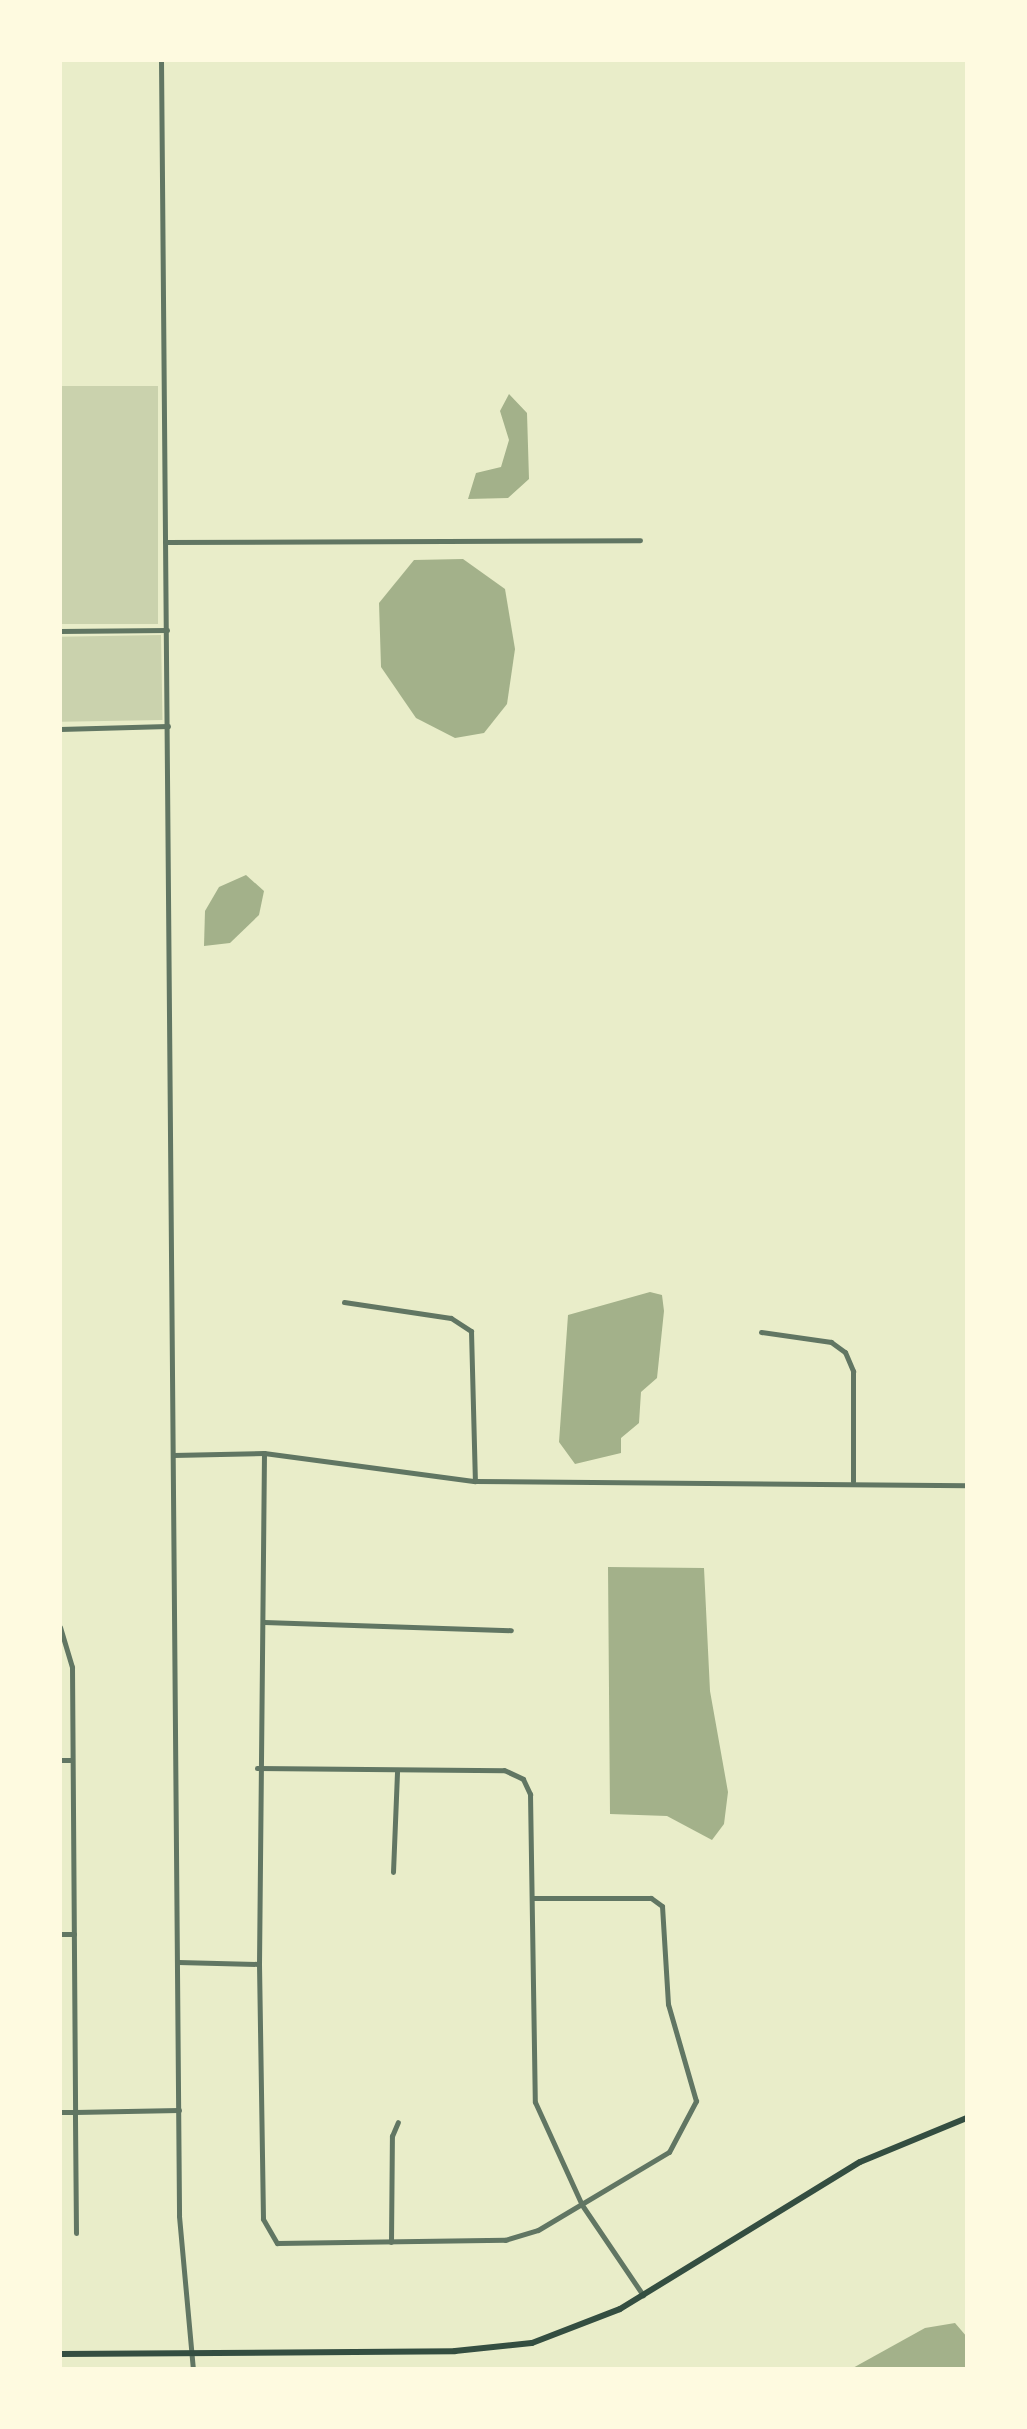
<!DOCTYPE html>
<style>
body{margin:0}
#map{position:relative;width:1027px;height:2429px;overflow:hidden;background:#e9edc9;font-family:Overpass,sans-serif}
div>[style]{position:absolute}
.green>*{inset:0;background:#cad2ad;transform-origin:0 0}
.water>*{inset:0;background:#a3b18a}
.minor>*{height:5px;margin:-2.5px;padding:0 2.5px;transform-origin:2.5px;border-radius:2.5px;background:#617663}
.tertiary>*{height:5px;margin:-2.5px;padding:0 2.5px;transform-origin:2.5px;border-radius:2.5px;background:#617663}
.secondary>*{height:6px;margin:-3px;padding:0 3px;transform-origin:3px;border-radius:3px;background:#344e41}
span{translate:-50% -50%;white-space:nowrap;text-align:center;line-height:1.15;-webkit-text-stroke:10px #fefae0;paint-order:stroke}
.frame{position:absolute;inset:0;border:62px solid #fefae0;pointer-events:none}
</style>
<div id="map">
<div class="green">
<i style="left:158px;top:386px;width:238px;height:98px;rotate:90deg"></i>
<i style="left:161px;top:635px;width:85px;height:101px;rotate:89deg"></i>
</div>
<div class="water">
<i style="clip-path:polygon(509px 394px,527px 413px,529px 479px,508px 498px,468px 499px,476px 473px,501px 467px,509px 440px,500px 411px)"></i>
<i style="clip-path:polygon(463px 559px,505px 589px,515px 649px,507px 704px,484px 733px,455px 738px,416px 718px,381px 667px,379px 603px,414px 560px)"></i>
<i style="clip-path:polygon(246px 875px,264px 891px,259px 915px,230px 943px,204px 946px,205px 911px,219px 887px)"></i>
<i style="clip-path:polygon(650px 1292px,662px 1295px,664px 1311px,657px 1378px,641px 1392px,639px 1423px,621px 1438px,621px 1453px,575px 1464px,559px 1442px,568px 1315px)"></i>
<i style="clip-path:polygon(608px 1567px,704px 1568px,710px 1691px,728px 1792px,724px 1824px,712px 1840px,667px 1816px,610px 1814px)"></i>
<i style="clip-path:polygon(955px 2323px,967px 2337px,967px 2369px,851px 2369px,925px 2328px)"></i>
</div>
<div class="minor">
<i style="left:165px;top:542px;width:475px;rotate:-0.2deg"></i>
<i style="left:60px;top:631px;width:107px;rotate:-0.5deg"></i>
<i style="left:60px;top:729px;width:108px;rotate:-1.6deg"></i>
<i style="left:344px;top:1302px;width:108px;rotate:8.5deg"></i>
<i style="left:451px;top:1318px;width:24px;rotate:33deg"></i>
<i style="left:471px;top:1331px;width:150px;rotate:88.5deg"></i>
<i style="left:761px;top:1332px;width:71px;rotate:8.1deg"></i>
<i style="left:831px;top:1342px;width:17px;rotate:36deg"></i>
<i style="left:845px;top:1352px;width:21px;rotate:67deg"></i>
<i style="left:853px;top:1371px;width:110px;rotate:90deg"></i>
<i style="left:264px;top:1453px;width:511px;rotate:90.56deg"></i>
<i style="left:259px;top:1964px;width:255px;rotate:89.1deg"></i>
<i style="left:263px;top:2219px;width:28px;rotate:60deg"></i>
<i style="left:277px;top:2243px;width:228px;rotate:-0.8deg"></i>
<i style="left:505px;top:2240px;width:34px;rotate:-17deg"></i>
<i style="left:538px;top:2230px;width:152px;rotate:-30.8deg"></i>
<i style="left:669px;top:2152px;width:58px;rotate:-62.1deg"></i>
<i style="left:696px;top:2101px;width:101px;rotate:-106.1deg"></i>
<i style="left:668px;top:2004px;width:98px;rotate:-93.5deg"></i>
<i style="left:662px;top:1906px;width:14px;rotate:-144deg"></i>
<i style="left:651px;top:1898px;width:117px;rotate:180deg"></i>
<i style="left:173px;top:1455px;width:91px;rotate:-1.3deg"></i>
<i style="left:264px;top:1453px;width:213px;rotate:7.6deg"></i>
<i style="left:475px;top:1481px;width:492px;rotate:0.5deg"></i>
<i style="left:264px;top:1622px;width:247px;rotate:1.9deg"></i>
<i style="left:60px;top:1627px;width:42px;rotate:73.3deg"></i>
<i style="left:72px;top:1667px;width:445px;rotate:89.6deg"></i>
<i style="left:75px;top:2112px;width:15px;rotate:180deg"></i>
<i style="left:60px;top:1760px;width:11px"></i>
<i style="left:257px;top:1768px;width:247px;rotate:0.5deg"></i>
<i style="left:504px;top:1770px;width:21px;rotate:25deg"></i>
<i style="left:523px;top:1779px;width:17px;rotate:65deg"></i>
<i style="left:530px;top:1794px;width:308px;rotate:89.1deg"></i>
<i style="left:535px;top:2102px;width:113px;rotate:65.5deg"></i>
<i style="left:582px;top:2205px;width:109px;rotate:55.9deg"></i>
<i style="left:393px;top:1872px;width:100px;rotate:-87.7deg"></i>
<i style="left:60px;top:1934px;width:14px"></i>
<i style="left:178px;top:1962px;width:81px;rotate:1.4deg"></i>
<i style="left:76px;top:2233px;width:121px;rotate:-90.5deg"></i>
<i style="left:75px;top:2112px;width:104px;rotate:-1.1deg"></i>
<i style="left:391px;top:2242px;width:106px;rotate:-89.5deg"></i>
<i style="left:392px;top:2136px;width:15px;rotate:-67deg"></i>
</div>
<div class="tertiary">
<i style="left:161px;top:60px;width:2156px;rotate:89.52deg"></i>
<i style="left:179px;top:2216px;width:154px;rotate:84.8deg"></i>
</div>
<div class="secondary">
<i style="left:60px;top:2354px;width:395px;rotate:-0.4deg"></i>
<i style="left:455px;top:2351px;width:77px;rotate:-5.9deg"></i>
<i style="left:532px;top:2343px;width:94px;rotate:-21.1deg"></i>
<i style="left:620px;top:2309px;width:281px;rotate:-31.5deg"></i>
<i style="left:860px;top:2162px;width:116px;rotate:-22.4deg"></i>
</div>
<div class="frame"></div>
</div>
